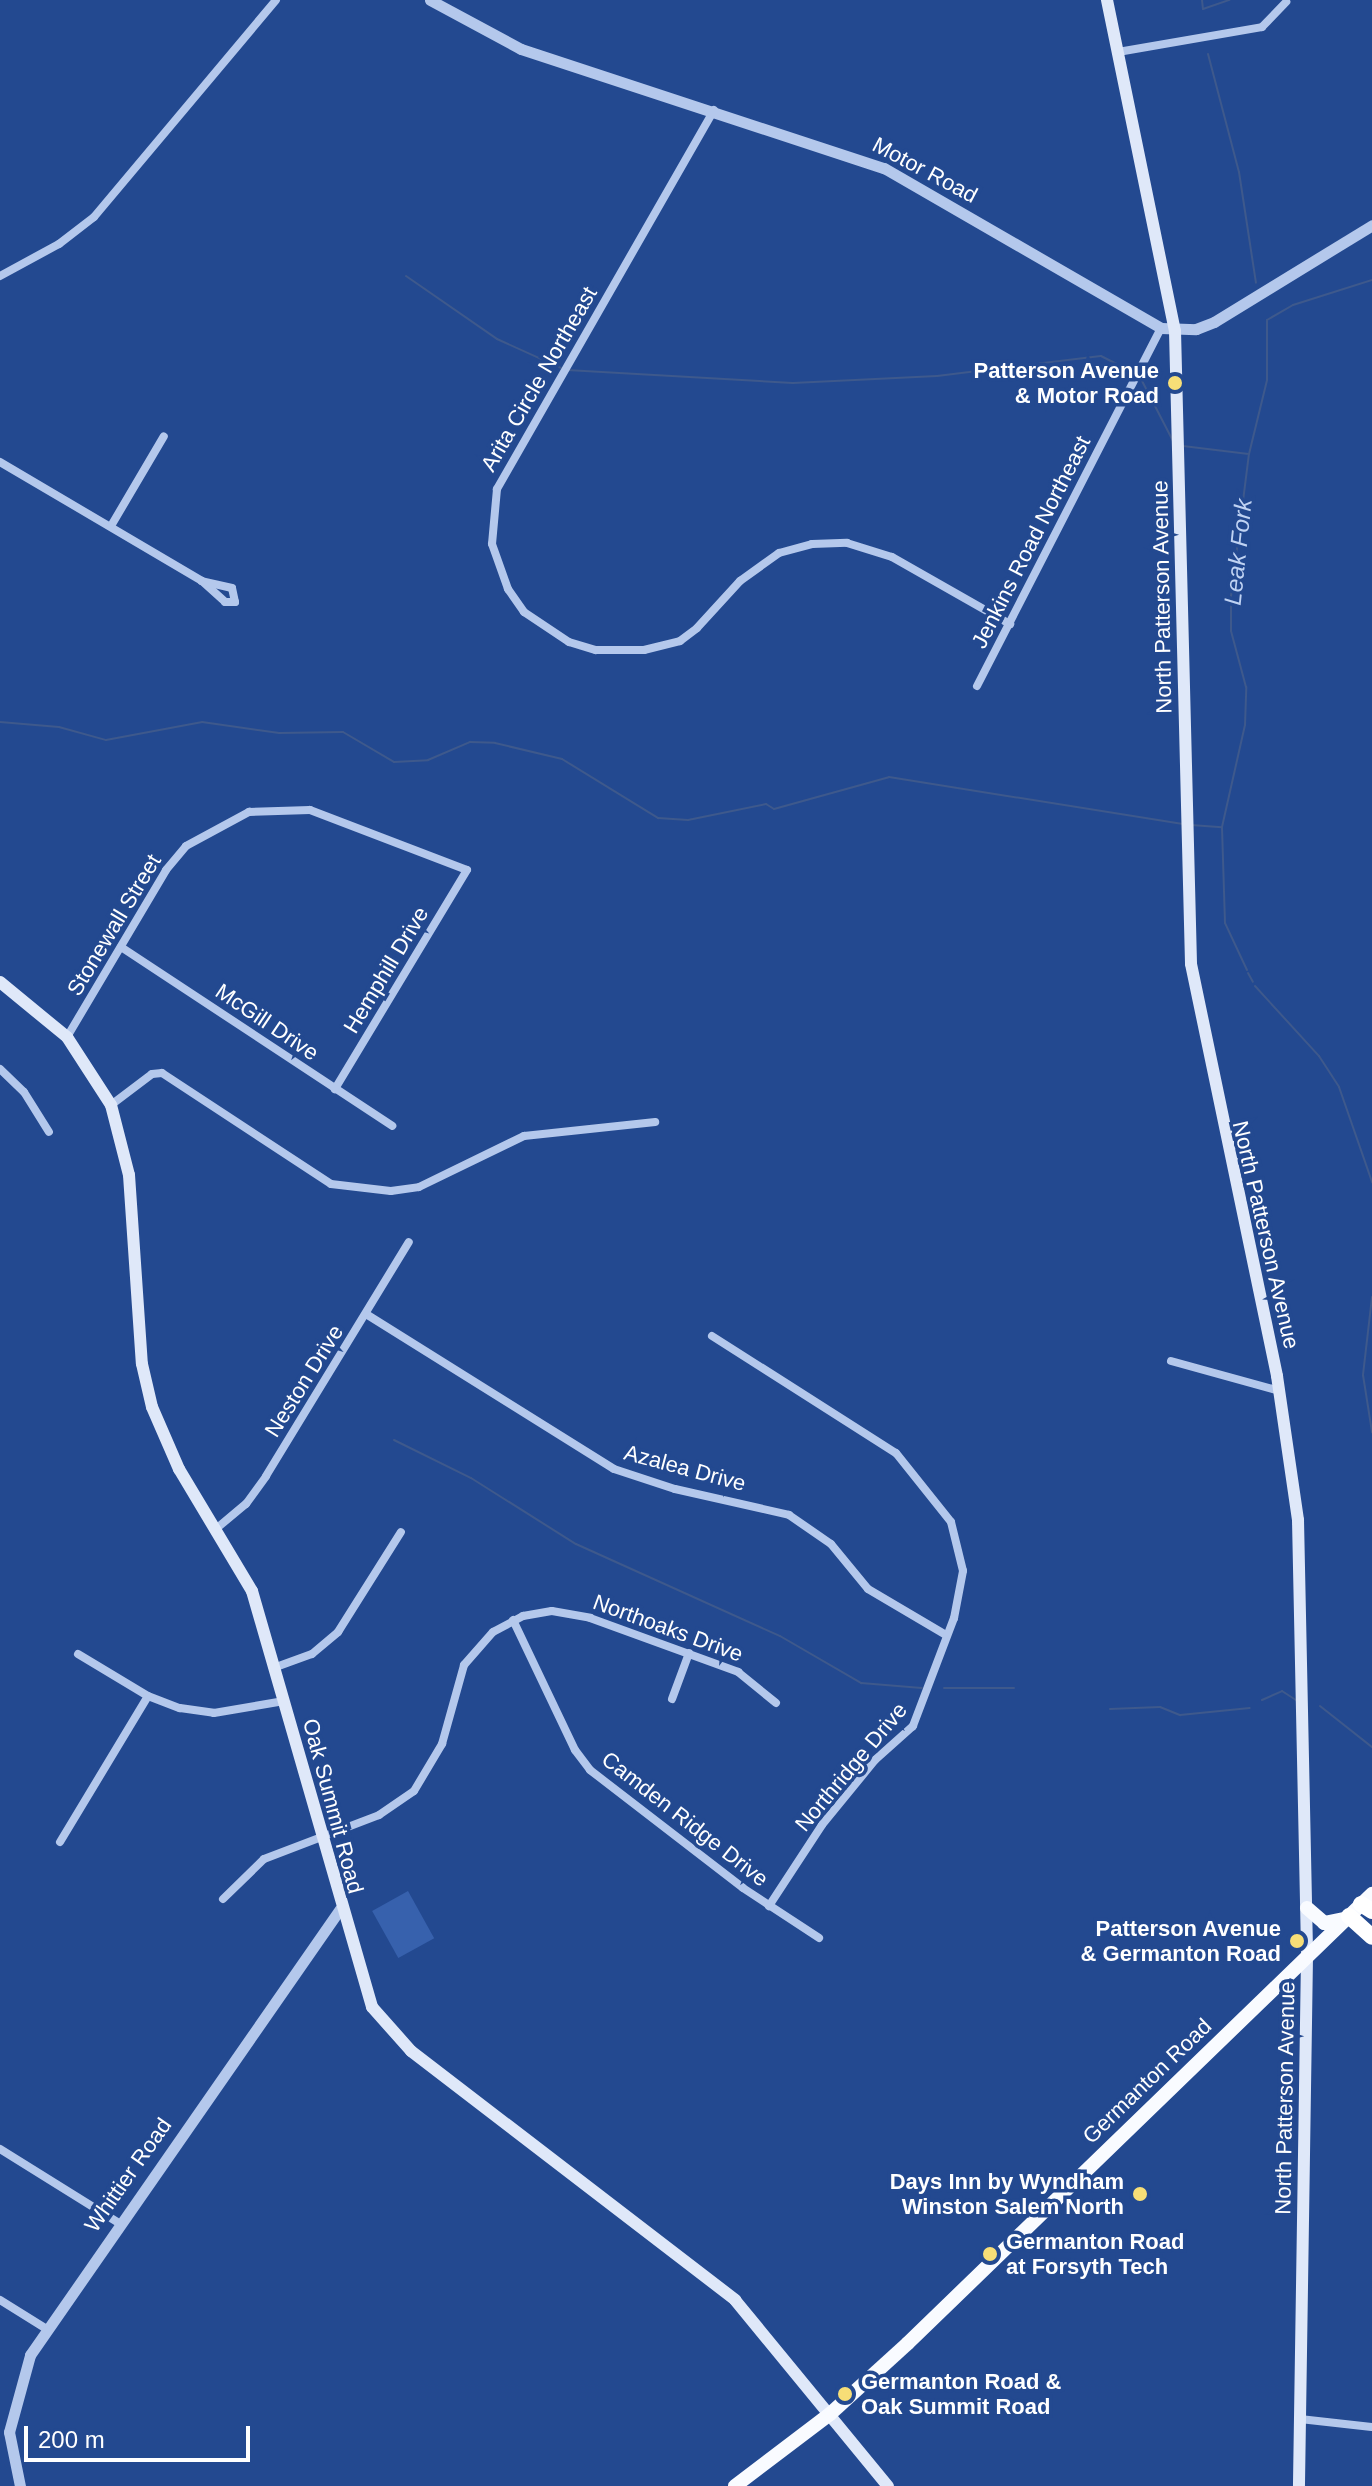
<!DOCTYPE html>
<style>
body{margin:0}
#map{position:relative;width:1372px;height:2486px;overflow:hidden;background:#234990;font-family:Helvetica,sans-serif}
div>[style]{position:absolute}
.green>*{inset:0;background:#3761ad;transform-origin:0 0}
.stream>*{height:2px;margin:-1px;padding:0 1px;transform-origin:1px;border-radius:1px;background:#3e598c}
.minor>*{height:8px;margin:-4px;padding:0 4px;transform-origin:4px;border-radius:4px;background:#b4c8ec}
.tertiary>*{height:11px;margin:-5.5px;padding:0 5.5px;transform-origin:5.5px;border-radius:5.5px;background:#b4c8ec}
.secondary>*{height:12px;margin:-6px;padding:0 6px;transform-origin:6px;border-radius:6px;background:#dfe8f9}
.primary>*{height:14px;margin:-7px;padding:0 7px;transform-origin:7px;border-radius:7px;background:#f9fbff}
.motorway>*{height:16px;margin:-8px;padding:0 8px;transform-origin:8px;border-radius:8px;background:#fff}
.dots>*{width:22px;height:22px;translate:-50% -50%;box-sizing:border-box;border:4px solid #234990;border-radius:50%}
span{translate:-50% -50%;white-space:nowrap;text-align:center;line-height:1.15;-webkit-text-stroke:7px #234990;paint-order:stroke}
.street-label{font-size:22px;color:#fff}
.poi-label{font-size:22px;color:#fff;font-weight:700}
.right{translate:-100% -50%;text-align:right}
.left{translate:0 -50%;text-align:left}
.water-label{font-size:24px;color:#c0d3f3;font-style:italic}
.scale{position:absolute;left:24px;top:2426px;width:226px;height:36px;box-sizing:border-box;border:4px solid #fff;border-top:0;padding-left:10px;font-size:24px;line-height:28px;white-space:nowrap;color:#fff;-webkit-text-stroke:6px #234990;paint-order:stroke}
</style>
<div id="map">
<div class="green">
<i style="left:408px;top:1891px;width:54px;height:41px;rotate:61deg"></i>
</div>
<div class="stream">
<i style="left:1202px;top:0;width:9px;rotate:84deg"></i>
<i style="left:1203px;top:9px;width:28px;rotate:-19deg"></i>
<i style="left:1208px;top:54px;width:122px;rotate:75.3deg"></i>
<i style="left:1239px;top:172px;width:112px;rotate:81.3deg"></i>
<i style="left:406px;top:276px;width:111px;rotate:34.7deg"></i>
<i style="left:497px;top:339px;width:70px;rotate:24.4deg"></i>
<i style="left:567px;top:370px;width:226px;rotate:3.3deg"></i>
<i style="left:793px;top:383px;width:144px;rotate:-2.8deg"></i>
<i style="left:937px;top:376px;width:165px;rotate:-7deg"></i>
<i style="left:1101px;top:356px;width:38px;rotate:27deg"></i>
<i style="left:1140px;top:377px;width:72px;rotate:62.7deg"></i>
<i style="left:1183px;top:446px;width:66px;rotate:6.9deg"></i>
<i style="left:0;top:722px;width:59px;rotate:4.8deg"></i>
<i style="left:59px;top:727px;width:49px;rotate:15.5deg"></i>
<i style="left:106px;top:740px;width:98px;rotate:-10.6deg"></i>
<i style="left:202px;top:722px;width:78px;rotate:8.1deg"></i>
<i style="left:279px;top:733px;width:64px;rotate:-0.9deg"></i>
<i style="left:343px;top:732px;width:59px;rotate:30.5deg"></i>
<i style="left:394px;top:762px;width:34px;rotate:-3deg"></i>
<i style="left:428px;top:760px;width:46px;rotate:-23.2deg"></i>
<i style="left:470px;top:742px;width:25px;rotate:2deg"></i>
<i style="left:495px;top:743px;width:69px;rotate:13.4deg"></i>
<i style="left:562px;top:759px;width:113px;rotate:31.6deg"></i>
<i style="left:658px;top:818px;width:30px;rotate:4deg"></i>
<i style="left:688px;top:820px;width:80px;rotate:-11.6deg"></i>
<i style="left:766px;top:804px;width:9px;rotate:32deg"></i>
<i style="left:774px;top:809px;width:119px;rotate:-15.5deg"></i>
<i style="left:889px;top:777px;width:296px;rotate:9.1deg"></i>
<i style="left:1191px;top:825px;width:31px;rotate:4deg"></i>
<i style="left:1247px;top:970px;width:52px;rotate:-115.1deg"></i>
<i style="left:1225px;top:923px;width:96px;rotate:-91.8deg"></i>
<i style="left:1222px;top:827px;width:105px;rotate:-77.3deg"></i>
<i style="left:1245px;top:725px;width:38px;rotate:-88deg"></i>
<i style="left:1246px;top:687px;width:58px;rotate:-105deg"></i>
<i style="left:1231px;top:631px;width:35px;rotate:-90deg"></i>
<i style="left:1231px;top:596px;width:143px;rotate:-82.8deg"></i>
<i style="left:1249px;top:454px;width:76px;rotate:-76.3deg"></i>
<i style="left:1267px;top:380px;width:60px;rotate:-90deg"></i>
<i style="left:1267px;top:320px;width:30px;rotate:-30deg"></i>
<i style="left:1293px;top:305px;width:83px;rotate:-17.6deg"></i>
<i style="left:1248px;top:973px;width:10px;rotate:61deg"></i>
<i style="left:1255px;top:986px;width:95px;rotate:47.6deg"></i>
<i style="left:1319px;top:1056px;width:37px;rotate:57deg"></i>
<i style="left:1339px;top:1087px;width:101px;rotate:70.8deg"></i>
<i style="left:1372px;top:1297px;width:79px;rotate:96.6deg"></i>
<i style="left:1363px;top:1375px;width:58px;rotate:81deg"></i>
<i style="left:394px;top:1440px;width:86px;rotate:26.3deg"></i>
<i style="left:471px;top:1478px;width:124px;rotate:32.2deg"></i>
<i style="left:576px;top:1544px;width:224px;rotate:24.3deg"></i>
<i style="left:780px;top:1636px;width:94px;rotate:30.1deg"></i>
<i style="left:861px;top:1683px;width:61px;rotate:4.7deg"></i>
<i style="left:944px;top:1688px;width:70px"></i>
<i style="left:1262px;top:1700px;width:22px;rotate:-24deg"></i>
<i style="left:1282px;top:1691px;width:17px;rotate:33deg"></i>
<i style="left:1320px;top:1706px;width:66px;rotate:38.3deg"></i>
<i style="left:1110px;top:1709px;width:50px;rotate:-2.3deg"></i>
<i style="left:1160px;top:1707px;width:22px;rotate:22deg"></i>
<i style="left:1180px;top:1715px;width:70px;rotate:-5.7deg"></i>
</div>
<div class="minor">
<i style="left:1118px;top:52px;width:146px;rotate:-9.8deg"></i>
<i style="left:1262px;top:27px;width:35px;rotate:-46deg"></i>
<i style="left:714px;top:110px;width:437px;rotate:119.8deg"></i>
<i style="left:497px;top:489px;width:55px;rotate:95.2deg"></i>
<i style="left:492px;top:544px;width:48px;rotate:70.4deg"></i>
<i style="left:508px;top:589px;width:28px;rotate:55deg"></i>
<i style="left:524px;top:612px;width:54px;rotate:33.7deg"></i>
<i style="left:569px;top:642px;width:28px;rotate:17deg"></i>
<i style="left:596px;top:650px;width:48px"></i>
<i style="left:644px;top:650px;width:37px;rotate:-14deg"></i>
<i style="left:680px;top:641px;width:21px;rotate:-37deg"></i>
<i style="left:697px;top:628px;width:64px;rotate:-47.5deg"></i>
<i style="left:740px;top:581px;width:48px;rotate:-35.7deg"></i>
<i style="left:779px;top:553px;width:34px;rotate:-15deg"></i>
<i style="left:812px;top:544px;width:35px;rotate:-2deg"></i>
<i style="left:847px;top:543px;width:47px;rotate:17.3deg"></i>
<i style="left:892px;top:557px;width:136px;rotate:29.6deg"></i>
<i style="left:0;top:276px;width:67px;rotate:-28.5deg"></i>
<i style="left:59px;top:244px;width:44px;rotate:-37.6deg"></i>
<i style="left:94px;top:217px;width:283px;rotate:-50deg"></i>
<i style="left:0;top:462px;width:234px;rotate:30.5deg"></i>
<i style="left:202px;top:581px;width:31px;rotate:42deg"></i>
<i style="left:225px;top:602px;width:10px"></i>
<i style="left:235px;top:602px;width:14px;rotate:-102deg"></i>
<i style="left:232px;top:588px;width:31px;rotate:-167deg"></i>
<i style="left:111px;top:526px;width:104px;rotate:-59.5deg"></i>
<i style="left:977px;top:686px;width:403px;rotate:-62.8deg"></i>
<i style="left:121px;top:947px;width:325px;rotate:33.4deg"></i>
<i style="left:67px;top:1037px;width:194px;rotate:-59.3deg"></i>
<i style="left:166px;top:870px;width:31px;rotate:-50deg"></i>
<i style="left:186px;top:846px;width:72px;rotate:-28.4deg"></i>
<i style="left:249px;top:812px;width:61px;rotate:-1.9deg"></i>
<i style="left:310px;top:810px;width:168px;rotate:20.9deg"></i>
<i style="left:467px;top:870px;width:256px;rotate:121.1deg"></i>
<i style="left:0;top:1069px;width:33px;rotate:44deg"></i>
<i style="left:24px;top:1092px;width:47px;rotate:58deg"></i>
<i style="left:111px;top:1105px;width:51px;rotate:-37.1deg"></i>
<i style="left:152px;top:1074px;width:10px;rotate:-6deg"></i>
<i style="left:162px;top:1073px;width:202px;rotate:33.3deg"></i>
<i style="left:331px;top:1184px;width:60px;rotate:6.7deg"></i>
<i style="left:391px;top:1191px;width:28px;rotate:-8deg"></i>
<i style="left:419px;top:1187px;width:117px;rotate:-25.9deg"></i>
<i style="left:524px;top:1136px;width:132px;rotate:-6.1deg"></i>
<i style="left:366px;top:1314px;width:292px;rotate:32deg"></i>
<i style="left:614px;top:1469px;width:64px;rotate:18.2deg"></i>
<i style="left:675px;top:1489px;width:117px;rotate:12.8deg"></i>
<i style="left:789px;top:1515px;width:51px;rotate:34.6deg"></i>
<i style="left:831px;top:1544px;width:58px;rotate:50.6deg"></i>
<i style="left:868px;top:1589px;width:91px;rotate:30.5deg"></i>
<i style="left:712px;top:1336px;width:218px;rotate:32.5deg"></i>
<i style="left:896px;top:1453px;width:88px;rotate:51.4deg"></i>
<i style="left:951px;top:1522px;width:50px;rotate:76.2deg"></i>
<i style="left:963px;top:1571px;width:48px;rotate:100.8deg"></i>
<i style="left:954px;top:1618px;width:116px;rotate:110.8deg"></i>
<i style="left:913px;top:1726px;width:51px;rotate:138.2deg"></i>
<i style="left:875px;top:1760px;width:84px;rotate:129.2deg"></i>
<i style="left:822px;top:1825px;width:97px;rotate:123.2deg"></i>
<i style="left:1171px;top:1361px;width:113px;rotate:15.4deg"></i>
<i style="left:217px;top:1528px;width:38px;rotate:-40deg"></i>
<i style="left:246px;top:1504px;width:34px;rotate:-54deg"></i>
<i style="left:266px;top:1476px;width:274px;rotate:-58.6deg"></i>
<i style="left:513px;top:1620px;width:144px;rotate:64.5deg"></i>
<i style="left:575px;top:1750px;width:25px;rotate:53deg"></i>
<i style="left:590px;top:1770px;width:193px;rotate:37.6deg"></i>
<i style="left:743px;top:1888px;width:91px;rotate:33.3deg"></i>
<i style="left:78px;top:1654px;width:82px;rotate:31deg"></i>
<i style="left:148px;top:1696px;width:34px;rotate:21deg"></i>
<i style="left:180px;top:1708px;width:34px;rotate:8deg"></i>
<i style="left:214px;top:1713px;width:71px;rotate:-9.7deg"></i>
<i style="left:276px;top:1667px;width:38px;rotate:-20deg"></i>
<i style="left:312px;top:1654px;width:34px;rotate:-40deg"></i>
<i style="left:338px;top:1632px;width:118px;rotate:-57.8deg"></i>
<i style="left:672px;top:1699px;width:49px;rotate:-69.7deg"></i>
<i style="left:60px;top:1842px;width:170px;rotate:-58.9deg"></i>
<i style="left:223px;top:1899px;width:57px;rotate:-44.3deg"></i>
<i style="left:264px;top:1859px;width:123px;rotate:-20.9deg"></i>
<i style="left:379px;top:1815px;width:42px;rotate:-34.4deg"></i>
<i style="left:414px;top:1791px;width:55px;rotate:-59.2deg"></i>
<i style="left:442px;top:1744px;width:82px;rotate:-74.4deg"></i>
<i style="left:464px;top:1665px;width:44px;rotate:-48.7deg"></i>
<i style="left:493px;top:1632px;width:34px;rotate:-28deg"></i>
<i style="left:523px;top:1616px;width:29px;rotate:-10deg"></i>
<i style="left:552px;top:1611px;width:39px;rotate:10deg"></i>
<i style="left:590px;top:1618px;width:158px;rotate:20deg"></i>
<i style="left:738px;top:1672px;width:49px;rotate:39.2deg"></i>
<i style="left:0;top:2149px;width:140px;rotate:31.9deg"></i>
<i style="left:0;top:2300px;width:53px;rotate:31.9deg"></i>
<i style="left:1300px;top:2419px;width:72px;rotate:6.3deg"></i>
</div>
<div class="tertiary">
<i style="left:430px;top:0;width:103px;rotate:28.3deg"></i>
<i style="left:521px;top:49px;width:382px;rotate:18.2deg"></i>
<i style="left:884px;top:168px;width:320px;rotate:30deg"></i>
<i style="left:1161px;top:328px;width:35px;rotate:2deg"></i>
<i style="left:1196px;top:329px;width:19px;rotate:-21deg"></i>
<i style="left:1214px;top:322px;width:185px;rotate:-31.5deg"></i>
<i style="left:20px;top:2486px;width:55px;rotate:-101.5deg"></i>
<i style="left:9px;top:2432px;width:80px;rotate:-74.7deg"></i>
<i style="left:30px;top:2355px;width:543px;rotate:-55.2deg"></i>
</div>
<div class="secondary">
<i style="left:1107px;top:0;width:338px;rotate:78.4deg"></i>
<i style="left:1175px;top:331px;width:633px;rotate:88.55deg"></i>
<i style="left:1191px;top:964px;width:421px;rotate:78.2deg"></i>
<i style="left:1277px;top:1376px;width:146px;rotate:81.7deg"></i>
<i style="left:1298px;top:1520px;width:437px;rotate:88.8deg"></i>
<i style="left:1307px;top:1957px;width:529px;rotate:90.87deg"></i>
<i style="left:0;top:982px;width:87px;rotate:39.4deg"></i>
<i style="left:67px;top:1037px;width:81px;rotate:57.1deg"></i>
<i style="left:111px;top:1105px;width:72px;rotate:75.6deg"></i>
<i style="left:129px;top:1175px;width:189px;rotate:86.1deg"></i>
<i style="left:142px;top:1364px;width:44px;rotate:76.9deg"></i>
<i style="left:152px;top:1407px;width:68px;rotate:66.5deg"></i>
<i style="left:179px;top:1469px;width:142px;rotate:59.1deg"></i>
<i style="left:252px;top:1591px;width:433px;rotate:73.9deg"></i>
<i style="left:372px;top:2007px;width:59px;rotate:48.4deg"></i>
<i style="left:411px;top:2051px;width:409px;rotate:37.5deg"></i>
<i style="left:735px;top:2300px;width:241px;rotate:50.6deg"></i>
</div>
<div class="primary">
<i style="left:1307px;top:1908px;width:23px;rotate:41deg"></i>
<i style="left:1324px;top:1923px;width:21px;rotate:-11deg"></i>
<i style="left:735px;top:2486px;width:119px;rotate:-37.2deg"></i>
<i style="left:830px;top:2414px;width:105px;rotate:-42.3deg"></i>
<i style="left:908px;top:2343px;width:646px;rotate:-44.06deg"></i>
</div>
<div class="motorway">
<i style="left:1361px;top:1904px;width:13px;rotate:32deg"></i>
<i style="left:1349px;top:1916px;width:31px;rotate:42deg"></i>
</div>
<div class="dots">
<i style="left:1175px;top:383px;background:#f7de77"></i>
<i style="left:1297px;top:1941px;background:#f7de77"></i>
<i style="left:1140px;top:2194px;background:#f7de77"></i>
<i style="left:990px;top:2254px;background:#f7de77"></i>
<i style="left:845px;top:2394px;background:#f7de77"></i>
</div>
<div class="street-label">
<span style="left:925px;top:170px;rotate:28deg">Motor Road</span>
<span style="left:539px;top:379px;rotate:-60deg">Arita Circle Northeast</span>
<span style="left:1031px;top:542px;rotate:-63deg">Jenkins Road Northeast</span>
<span style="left:1162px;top:597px;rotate:-91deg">North Patterson Avenue</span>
<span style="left:114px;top:925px;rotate:-59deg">Stonewall Street</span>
<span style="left:386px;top:970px;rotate:-59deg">Hemphill Drive</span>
<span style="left:267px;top:1022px;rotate:34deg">McGill Drive</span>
<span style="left:1266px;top:1235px;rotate:77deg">North Patterson Avenue</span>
<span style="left:304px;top:1381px;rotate:-58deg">Neston Drive</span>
<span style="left:685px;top:1468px;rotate:15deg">Azalea Drive</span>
<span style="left:668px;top:1628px;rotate:20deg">Northoaks Drive</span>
<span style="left:851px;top:1767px;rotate:-50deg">Northridge Drive</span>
<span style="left:333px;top:1806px;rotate:75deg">Oak Summit Road</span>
<span style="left:685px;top:1819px;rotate:38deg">Camden Ridge Drive</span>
<span style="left:1147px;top:2081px;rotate:-44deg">Germanton Road</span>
<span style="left:1285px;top:2098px;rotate:-89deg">North Patterson Avenue</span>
<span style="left:128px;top:2175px;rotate:-55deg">Whittier Road</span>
</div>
<div class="poi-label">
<span class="right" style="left:1159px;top:383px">Patterson Avenue<br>&amp; Motor Road</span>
<span class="right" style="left:1281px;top:1941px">Patterson Avenue<br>&amp; Germanton Road</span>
<span class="right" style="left:1124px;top:2194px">Days Inn by Wyndham<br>Winston Salem North</span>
<span class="left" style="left:1006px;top:2254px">Germanton Road<br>at Forsyth Tech</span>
<span class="left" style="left:861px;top:2394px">Germanton Road &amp;<br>Oak Summit Road</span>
</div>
<div class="water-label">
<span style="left:1238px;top:552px;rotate:-84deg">Leak Fork</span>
</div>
<div class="scale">200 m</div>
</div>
